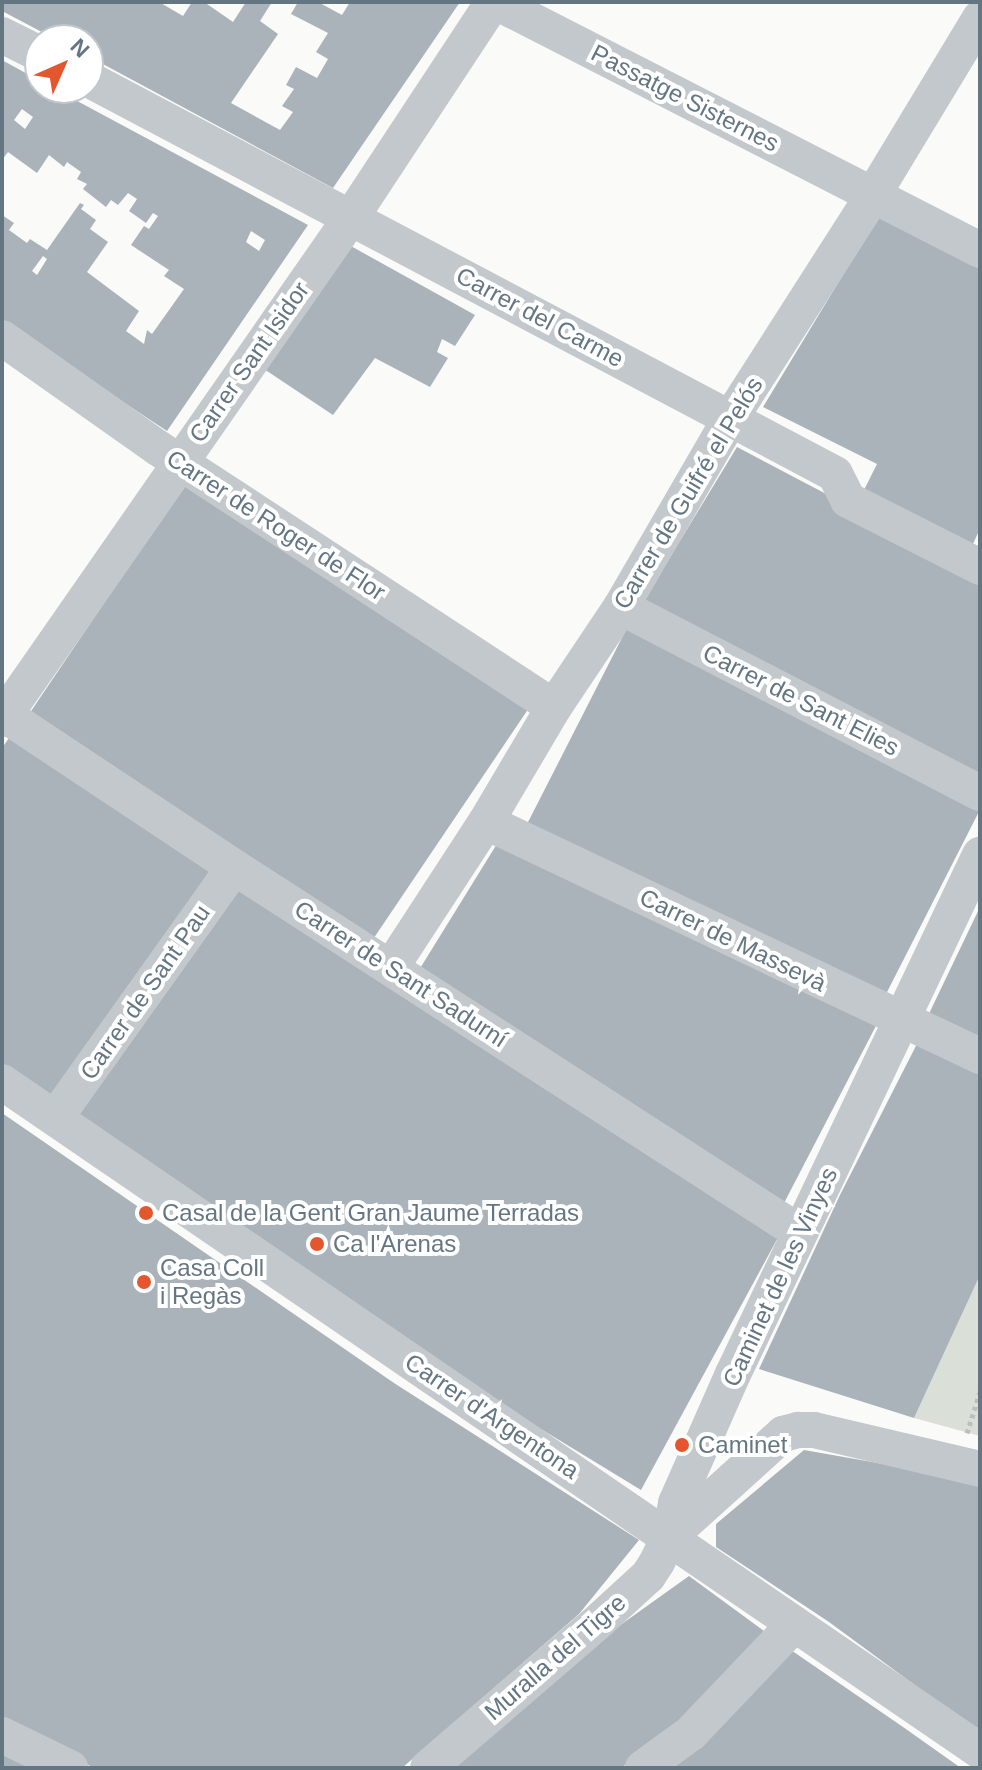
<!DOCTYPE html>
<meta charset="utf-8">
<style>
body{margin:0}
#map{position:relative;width:982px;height:1770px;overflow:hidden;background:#fafaf8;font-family:Helvetica,sans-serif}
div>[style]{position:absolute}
.green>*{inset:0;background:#dadfd7}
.building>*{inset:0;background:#aab3b9;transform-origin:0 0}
.path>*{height:5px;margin-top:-2.5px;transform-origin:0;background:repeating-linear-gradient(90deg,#bbbfc2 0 4px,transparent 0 8px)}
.street>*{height:36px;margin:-18px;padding:0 18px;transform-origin:18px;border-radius:18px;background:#c3c8cc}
.dots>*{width:22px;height:22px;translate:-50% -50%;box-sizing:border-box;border:4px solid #fff;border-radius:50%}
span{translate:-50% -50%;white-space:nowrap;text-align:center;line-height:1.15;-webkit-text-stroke:8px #fff;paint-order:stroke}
.street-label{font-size:24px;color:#657683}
.poi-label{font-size:24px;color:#657683}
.left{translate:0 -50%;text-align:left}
.frame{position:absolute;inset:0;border:4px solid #657683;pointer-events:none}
.north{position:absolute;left:24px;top:24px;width:80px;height:80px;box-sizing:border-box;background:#fff;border:2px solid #c1c8cd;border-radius:50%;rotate:45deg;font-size:22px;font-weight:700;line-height:32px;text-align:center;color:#657683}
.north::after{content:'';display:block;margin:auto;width:28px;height:36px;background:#e4572e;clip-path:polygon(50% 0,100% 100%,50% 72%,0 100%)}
</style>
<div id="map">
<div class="green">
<i style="clip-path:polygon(980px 1275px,980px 1436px,914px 1418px)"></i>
</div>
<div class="building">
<i style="clip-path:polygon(2px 2px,159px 2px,183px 16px,192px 2px,204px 2px,233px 22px,246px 2px,272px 2px,260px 21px,278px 34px,231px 103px,280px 130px,293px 112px,282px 106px,294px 89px,286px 85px,296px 67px,317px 78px,328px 59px,316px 52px,328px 33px,291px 14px,298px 2px,318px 2px,342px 15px,350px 2px,460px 2px,333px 188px,88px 56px,88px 40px,57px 40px,2px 11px)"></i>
<i style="clip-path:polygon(evenodd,2px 60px,40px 81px,40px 88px,53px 88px,308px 225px,167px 431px,2px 322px,2px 215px,14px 223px,9px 230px,27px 243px,30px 239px,47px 250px,80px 203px,84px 205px,81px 209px,96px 220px,90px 229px,108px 242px,87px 272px,139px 311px,126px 331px,144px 344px,147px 330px,152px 334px,184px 289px,164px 276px,169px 270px,131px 245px,144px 226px,149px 229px,158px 216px,153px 213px,146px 223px,129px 211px,137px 199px,128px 193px,118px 205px,111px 200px,106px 207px,83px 189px,87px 184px,77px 179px,81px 172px,67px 162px,64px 167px,49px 155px,37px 173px,8px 152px,2px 160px,2px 60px,22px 109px,33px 117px,25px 129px,14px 120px,22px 109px,2px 60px,251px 231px,265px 240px,259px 251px,246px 242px,251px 231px,2px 60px,43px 256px,47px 259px,37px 275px,32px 271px,43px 256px)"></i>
<i style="clip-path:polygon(881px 212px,980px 265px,980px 529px,970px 550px,862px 494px,877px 464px,763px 407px)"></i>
<i style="clip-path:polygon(349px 245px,475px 315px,455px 346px,442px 339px,437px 352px,448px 358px,430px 387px,375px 358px,333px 415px,264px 369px)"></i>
<i style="clip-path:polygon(737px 447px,980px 575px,980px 777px,641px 605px)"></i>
<i style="left:187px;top:480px;width:411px;height:283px;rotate:34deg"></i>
<i style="left:628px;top:626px;width:397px;height:224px;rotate:27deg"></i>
<i style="clip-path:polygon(14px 731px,220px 870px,51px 1100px,2px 1066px,2px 748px)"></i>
<i style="clip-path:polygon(500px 839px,879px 1020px,783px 1205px,419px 970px)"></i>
<i style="clip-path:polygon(237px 880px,781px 1232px,641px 1490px,536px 1426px,69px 1112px)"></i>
<i style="clip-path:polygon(980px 907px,980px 1045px,926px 1020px)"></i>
<i style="clip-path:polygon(921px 1036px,980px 1063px,980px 1275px,914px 1418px,759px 1369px,840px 1195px)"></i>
<i style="clip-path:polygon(2px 1113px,394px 1383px,639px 1540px,579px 1614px,402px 1768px,94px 1768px,2px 1722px)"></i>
<i style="clip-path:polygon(804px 1450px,980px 1481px,980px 1733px,829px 1622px,716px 1547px,716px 1524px)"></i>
<i style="clip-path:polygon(689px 1576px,772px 1637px,687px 1720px,621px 1768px,453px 1768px,605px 1636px)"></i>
<i style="clip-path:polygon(788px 1648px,903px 1727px,961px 1768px,656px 1768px)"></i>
<i style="clip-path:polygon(2px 1751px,36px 1768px,2px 1768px)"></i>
</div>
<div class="path">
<i style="left:967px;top:1433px;width:43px;rotate:-72.4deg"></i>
</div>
<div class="street">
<i style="left:496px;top:2px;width:544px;rotate:27.13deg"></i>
<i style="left:2px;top:35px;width:42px;rotate:26.6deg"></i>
<i style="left:88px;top:79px;width:845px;rotate:27.87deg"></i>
<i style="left:835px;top:474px;width:29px;rotate:63deg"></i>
<i style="left:848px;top:500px;width:148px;rotate:26.9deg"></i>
<i style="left:2px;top:338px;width:191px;rotate:35.2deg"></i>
<i style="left:158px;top:448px;width:473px;rotate:33.2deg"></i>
<i style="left:621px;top:607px;width:404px;rotate:27.4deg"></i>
<i style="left:2px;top:713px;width:278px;rotate:33.6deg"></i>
<i style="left:234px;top:867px;width:673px;rotate:32.86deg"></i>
<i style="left:2px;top:719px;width:613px;rotate:-55.17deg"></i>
<i style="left:352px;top:216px;width:256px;rotate:-56.6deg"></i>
<i style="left:486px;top:822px;width:547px;rotate:25.35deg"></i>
<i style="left:392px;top:966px;width:172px;rotate:-56.9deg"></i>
<i style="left:486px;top:822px;width:134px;rotate:-59.4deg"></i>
<i style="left:554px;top:707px;width:120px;rotate:-56.2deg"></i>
<i style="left:621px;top:607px;width:217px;rotate:-59.9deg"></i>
<i style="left:730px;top:419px;width:266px;rotate:-57.4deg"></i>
<i style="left:873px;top:195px;width:207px;rotate:-58.8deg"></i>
<i style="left:2px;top:1082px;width:1185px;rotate:34.37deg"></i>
<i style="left:56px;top:1117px;width:307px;rotate:-54.5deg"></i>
<i style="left:669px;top:1537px;width:154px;rotate:-42.1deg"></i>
<i style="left:783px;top:1434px;width:16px;rotate:-15deg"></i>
<i style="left:798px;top:1430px;width:16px"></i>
<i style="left:814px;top:1430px;width:171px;rotate:13.2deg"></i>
<i style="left:2px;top:1735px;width:76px;rotate:25.9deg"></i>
<i style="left:428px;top:1768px;width:228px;rotate:-40.7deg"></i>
<i style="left:601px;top:1619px;width:64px;rotate:-42.5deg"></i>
<i style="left:648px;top:1576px;width:17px;rotate:-57deg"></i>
<i style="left:657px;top:1562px;width:28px;rotate:-64deg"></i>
<i style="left:669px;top:1537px;width:35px;rotate:-78deg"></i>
<i style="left:676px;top:1503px;width:141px;rotate:-66.2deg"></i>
<i style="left:733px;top:1374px;width:575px;rotate:-64.55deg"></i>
<i style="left:643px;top:1768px;width:59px;rotate:-36.1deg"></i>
<i style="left:691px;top:1733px;width:149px;rotate:-46.4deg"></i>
</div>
<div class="dots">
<i style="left:146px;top:1213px;background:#e4572e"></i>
<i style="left:317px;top:1244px;background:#e4572e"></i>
<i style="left:144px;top:1282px;background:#e4572e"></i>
<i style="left:682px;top:1445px;background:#e4572e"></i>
</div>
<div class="street-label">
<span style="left:685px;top:98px;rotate:27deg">Passatge Sisternes</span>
<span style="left:540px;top:317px;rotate:28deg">Carrer del Carme</span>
<span style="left:249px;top:362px;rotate:-55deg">Carrer Sant Isidor</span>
<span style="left:688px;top:493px;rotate:-59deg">Carrer de Guifré el Pelós</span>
<span style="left:276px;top:525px;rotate:33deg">Carrer de Roger de Flor</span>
<span style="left:801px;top:700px;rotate:27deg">Carrer de Sant Elies</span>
<span style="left:733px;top:940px;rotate:26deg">Carrer de Massevà</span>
<span style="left:401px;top:974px;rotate:33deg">Carrer de Sant Sadurní</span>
<span style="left:145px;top:992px;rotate:-55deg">Carrer de Sant Pau</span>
<span style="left:780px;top:1277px;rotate:-65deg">Caminet de les Vinyes</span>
<span style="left:492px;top:1416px;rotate:34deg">Carrer d'Argentona</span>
<span style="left:555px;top:1657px;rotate:-41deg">Muralla del Tigre</span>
</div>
<div class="poi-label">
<span class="left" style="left:162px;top:1213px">Casal de la Gent Gran Jaume Terradas</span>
<span class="left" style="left:333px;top:1244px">Ca l'Arenas</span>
<span class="left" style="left:160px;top:1282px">Casa Coll<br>i Regàs</span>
<span class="left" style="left:698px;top:1445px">Caminet</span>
</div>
<div class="frame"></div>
<div class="north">N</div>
</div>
